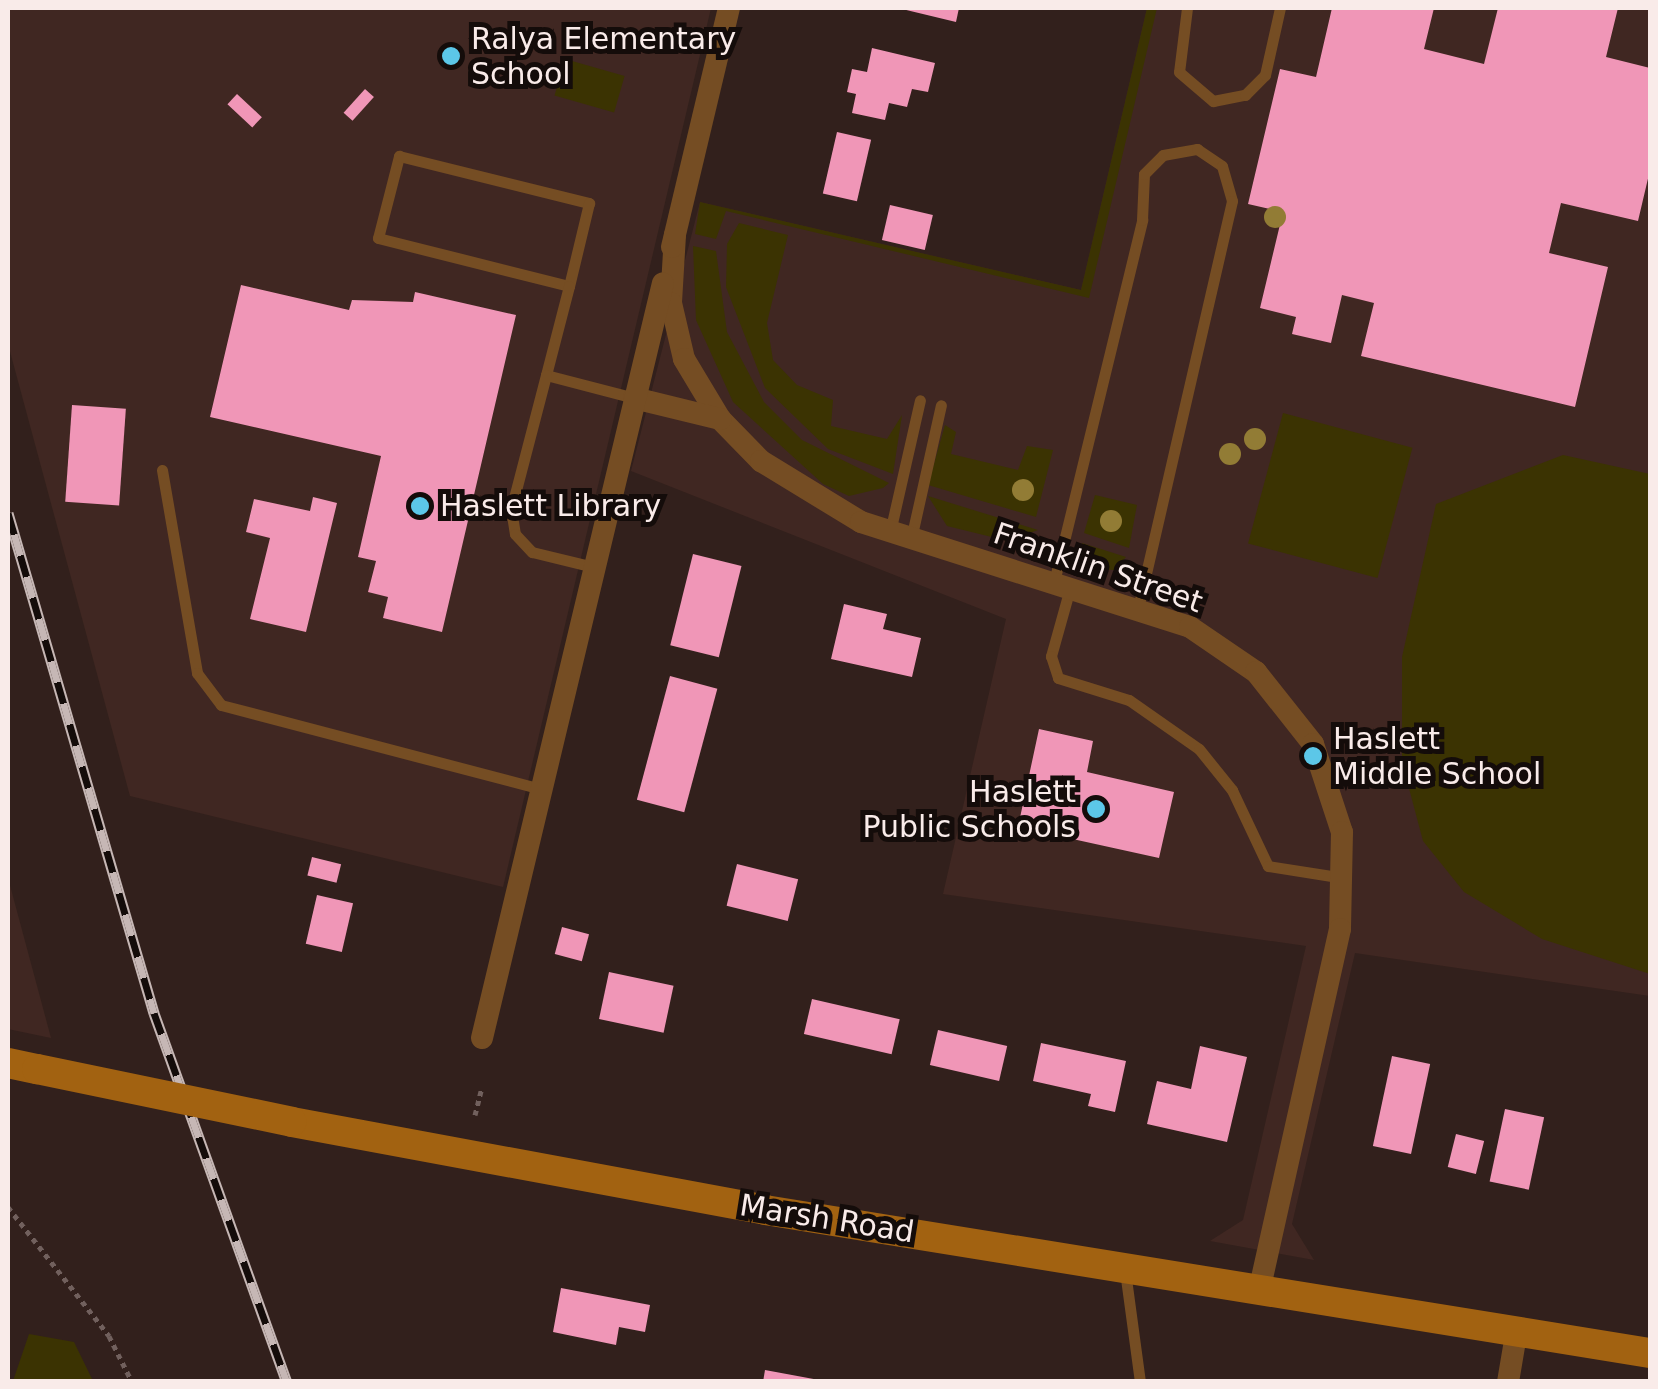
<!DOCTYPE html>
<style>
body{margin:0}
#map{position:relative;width:1658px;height:1389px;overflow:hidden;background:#32201c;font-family:"DejaVu Sans",sans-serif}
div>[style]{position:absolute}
.built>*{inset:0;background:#402722}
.green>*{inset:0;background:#3b3302;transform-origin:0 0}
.building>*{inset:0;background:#f096b7;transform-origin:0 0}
.path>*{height:5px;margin-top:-2.5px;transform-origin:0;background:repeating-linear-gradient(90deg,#71605d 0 5px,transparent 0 10px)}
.lane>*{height:11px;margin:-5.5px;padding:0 5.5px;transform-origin:5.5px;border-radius:5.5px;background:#754d23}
.street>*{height:22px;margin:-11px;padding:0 11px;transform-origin:11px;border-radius:11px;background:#754d23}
.secondary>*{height:30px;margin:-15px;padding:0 15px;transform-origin:15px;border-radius:15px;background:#a26211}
.rail>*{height:11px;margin-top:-5.5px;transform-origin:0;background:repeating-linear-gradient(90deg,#140c0a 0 22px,#c6b7b5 0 44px);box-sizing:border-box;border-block:2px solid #c6b7b5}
.secondary-bridge>*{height:30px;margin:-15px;padding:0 15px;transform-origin:15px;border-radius:15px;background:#a26211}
.trees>*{width:22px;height:22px;margin:-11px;border-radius:50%;background:#927c35}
.dots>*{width:28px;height:28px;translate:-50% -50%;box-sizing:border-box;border:5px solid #140c0a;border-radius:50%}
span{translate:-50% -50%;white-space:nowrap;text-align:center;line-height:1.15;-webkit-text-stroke:10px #140c0a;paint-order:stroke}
.poi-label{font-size:30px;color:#f9ebe9}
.left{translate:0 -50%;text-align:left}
.right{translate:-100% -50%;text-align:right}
.street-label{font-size:30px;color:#f9ebe9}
.frame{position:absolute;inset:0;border:10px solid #f9ebe9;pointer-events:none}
</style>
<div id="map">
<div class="built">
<i style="clip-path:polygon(8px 8px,711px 8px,503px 887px,130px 796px,8px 344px)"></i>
<i style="clip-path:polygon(1147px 8px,1650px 8px,1650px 996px,1355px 953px,1292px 1224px,1314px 1260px,1210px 1241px,1243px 1220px,1306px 946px,943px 894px,1006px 619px,631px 471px,700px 202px,1081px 290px)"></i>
<i style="clip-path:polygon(8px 878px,51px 1038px,8px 1029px)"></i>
</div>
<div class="green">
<i style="clip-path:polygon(1147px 8px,1157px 8px,1089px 298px,726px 211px,716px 239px,695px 234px,700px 202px,1081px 290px)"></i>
<i style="left:565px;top:59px;width:62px;height:38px;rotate:16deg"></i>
<i style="clip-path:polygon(739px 223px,788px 235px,767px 323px,773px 360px,797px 385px,833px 400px,831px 426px,887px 439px,902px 415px,893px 474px,828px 449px,765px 388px,726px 287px,727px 244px)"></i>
<i style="clip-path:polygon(693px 246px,716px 251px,727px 332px,764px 402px,802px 440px,889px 483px,883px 488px,849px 496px,823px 484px,733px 402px,696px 320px)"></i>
<i style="left:1283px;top:413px;width:134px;height:135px;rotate:15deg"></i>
<i style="clip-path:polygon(945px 425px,956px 432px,951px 454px,1018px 470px,1027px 446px,1053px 450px,1036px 517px,928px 485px)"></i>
<i style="clip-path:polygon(1563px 455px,1650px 474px,1650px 974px,1542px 939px,1464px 892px,1423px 841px,1402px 762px,1402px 657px,1436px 504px)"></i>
<i style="clip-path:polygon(1095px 495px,1137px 505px,1129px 548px,1084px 533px)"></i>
<i style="clip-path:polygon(928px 496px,1038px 530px,1008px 541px,947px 526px)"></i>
<i style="clip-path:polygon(1082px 543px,1126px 557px,1114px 570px,1095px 569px)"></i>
<i style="clip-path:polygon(29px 1334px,74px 1342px,93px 1381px,13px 1381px)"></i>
</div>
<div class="building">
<i style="clip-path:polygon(898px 8px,959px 8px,956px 22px)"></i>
<i style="clip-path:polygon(1332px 8px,1434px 8px,1424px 49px,1484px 64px,1498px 8px,1618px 8px,1606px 57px,1650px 68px,1650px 170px,1638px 221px,1561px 203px,1549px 253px,1608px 267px,1575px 407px,1361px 356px,1374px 303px,1342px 295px,1331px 343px,1292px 334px,1296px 317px,1260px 308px,1283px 212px,1248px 204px,1280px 69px,1316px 77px)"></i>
<i style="clip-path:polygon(872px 48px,935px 63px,928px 92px,912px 89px,907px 107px,889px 103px,885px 120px,852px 113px,856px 94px,847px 92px,852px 69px,867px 72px)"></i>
<i style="left:365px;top:89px;width:12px;height:32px;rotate:42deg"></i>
<i style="left:237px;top:94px;width:34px;height:14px;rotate:43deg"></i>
<i style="left:837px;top:132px;width:35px;height:63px;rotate:13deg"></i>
<i style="left:890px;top:205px;width:44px;height:36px;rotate:13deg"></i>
<i style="clip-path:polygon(241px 285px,349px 310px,352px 300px,413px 302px,415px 292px,516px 315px,442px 632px,383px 618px,388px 597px,368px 592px,376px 561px,358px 557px,381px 456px,210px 417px)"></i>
<i style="left:72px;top:405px;width:54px;height:97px;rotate:4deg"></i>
<i style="clip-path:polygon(313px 497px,337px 503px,306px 632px,250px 619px,270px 538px,246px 532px,254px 499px,310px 511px)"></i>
<i style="left:693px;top:554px;width:50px;height:94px;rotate:14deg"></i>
<i style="clip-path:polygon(844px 604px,887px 614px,883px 629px,921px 638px,912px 677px,831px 659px)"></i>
<i style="left:670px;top:676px;width:49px;height:128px;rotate:15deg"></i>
<i style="clip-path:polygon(1039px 729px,1093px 741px,1087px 772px,1174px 792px,1159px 858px,1018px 827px)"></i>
<i style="left:312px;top:857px;width:30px;height:19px;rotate:14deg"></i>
<i style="left:737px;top:864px;width:63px;height:43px;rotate:14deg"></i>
<i style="left:317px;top:895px;width:37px;height:50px;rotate:13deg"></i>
<i style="left:562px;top:927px;width:28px;height:28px;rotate:15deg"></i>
<i style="left:609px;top:972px;width:66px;height:48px;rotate:12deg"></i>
<i style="left:812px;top:999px;width:90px;height:36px;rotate:13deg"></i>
<i style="left:938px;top:1030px;width:71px;height:36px;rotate:13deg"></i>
<i style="clip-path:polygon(1041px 1043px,1126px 1061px,1115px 1112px,1088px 1106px,1091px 1094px,1033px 1081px)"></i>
<i style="clip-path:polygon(1200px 1046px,1247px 1057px,1227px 1142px,1147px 1124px,1157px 1081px,1191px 1089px)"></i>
<i style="left:1392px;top:1056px;width:39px;height:92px;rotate:12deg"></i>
<i style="left:1505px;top:1109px;width:40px;height:74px;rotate:12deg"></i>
<i style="left:1456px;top:1134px;width:29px;height:34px;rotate:14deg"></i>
<i style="clip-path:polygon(561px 1288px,650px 1305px,645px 1332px,619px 1327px,616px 1345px,553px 1332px)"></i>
<i style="clip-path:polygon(765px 1370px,819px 1380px,818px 1382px,763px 1382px)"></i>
</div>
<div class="path">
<i style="left:475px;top:1115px;width:29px;rotate:-76deg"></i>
<i style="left:8px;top:1207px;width:164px;rotate:51.9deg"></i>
<i style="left:109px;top:1336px;width:51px;rotate:63.4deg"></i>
</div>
<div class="lane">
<i style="left:1187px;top:8px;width:64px;rotate:97.1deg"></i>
<i style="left:1179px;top:72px;width:45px;rotate:40.5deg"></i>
<i style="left:1213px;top:101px;width:33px;rotate:-11deg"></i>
<i style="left:1245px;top:95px;width:28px;rotate:-45deg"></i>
<i style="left:1265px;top:75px;width:69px;rotate:-77.4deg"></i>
<i style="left:569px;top:286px;width:197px;rotate:-165.9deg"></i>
<i style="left:378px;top:238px;width:85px;rotate:-75.6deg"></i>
<i style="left:399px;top:156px;width:196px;rotate:13.9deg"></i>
<i style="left:589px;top:203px;width:85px;rotate:103.5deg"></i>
<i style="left:569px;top:286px;width:92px;rotate:104.5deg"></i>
<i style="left:546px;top:375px;width:91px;rotate:14.6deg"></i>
<i style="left:546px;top:375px;width:138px;rotate:104.6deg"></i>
<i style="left:511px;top:509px;width:25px;rotate:81deg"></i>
<i style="left:515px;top:534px;width:25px;rotate:47deg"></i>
<i style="left:532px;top:552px;width:64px;rotate:13.6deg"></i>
<i style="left:162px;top:470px;width:206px;rotate:80.2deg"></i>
<i style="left:197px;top:673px;width:40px;rotate:53deg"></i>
<i style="left:221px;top:705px;width:331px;rotate:14.7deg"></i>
<i style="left:890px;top:532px;width:135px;rotate:-77.2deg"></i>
<i style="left:911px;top:539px;width:137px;rotate:-77.4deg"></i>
<i style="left:1054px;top:582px;width:373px;rotate:-76.3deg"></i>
<i style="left:1142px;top:220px;width:46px;rotate:-87.5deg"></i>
<i style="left:1144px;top:174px;width:27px;rotate:-45deg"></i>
<i style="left:1163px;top:155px;width:35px;rotate:-10deg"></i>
<i style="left:1197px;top:149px;width:30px;rotate:34deg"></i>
<i style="left:1222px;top:166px;width:36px;rotate:74deg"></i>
<i style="left:1232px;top:201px;width:417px;rotate:103deg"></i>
<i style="left:1070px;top:588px;width:71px;rotate:105.6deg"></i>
<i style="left:1051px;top:656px;width:23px;rotate:72deg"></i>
<i style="left:1058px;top:678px;width:74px;rotate:17.2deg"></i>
<i style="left:1129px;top:700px;width:85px;rotate:35deg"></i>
<i style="left:1199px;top:749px;width:53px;rotate:51.2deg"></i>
<i style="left:1232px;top:790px;width:84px;rotate:64.7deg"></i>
<i style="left:1268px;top:866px;width:77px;rotate:9deg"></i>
<i style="left:1125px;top:1271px;width:112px;rotate:82.3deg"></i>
</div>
<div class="street">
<i style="left:675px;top:235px;width:68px;rotate:93.4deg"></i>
<i style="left:671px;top:303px;width:57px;rotate:76.9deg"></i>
<i style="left:684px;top:359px;width:70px;rotate:59deg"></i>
<i style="left:720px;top:419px;width:59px;rotate:45.7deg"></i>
<i style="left:761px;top:461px;width:117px;rotate:31.4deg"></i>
<i style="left:861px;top:522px;width:345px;rotate:17.7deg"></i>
<i style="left:1190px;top:627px;width:80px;rotate:34.3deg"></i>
<i style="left:1256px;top:672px;width:92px;rotate:51.6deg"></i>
<i style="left:1313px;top:744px;width:93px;rotate:71.8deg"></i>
<i style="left:1342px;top:832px;width:97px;rotate:91.2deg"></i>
<i style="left:1340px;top:929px;width:368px;rotate:102.6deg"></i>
<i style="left:672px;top:247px;width:246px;rotate:-76.6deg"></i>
<i style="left:634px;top:398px;width:89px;rotate:13.7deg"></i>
<i style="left:482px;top:1038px;width:776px;rotate:-76.52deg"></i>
<i style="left:1508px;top:1382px;width:54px;rotate:-80.4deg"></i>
</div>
<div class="secondary">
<i style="left:8px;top:1063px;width:30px;rotate:12deg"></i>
<i style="left:292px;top:1122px;width:481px;rotate:10.5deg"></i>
<i style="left:765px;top:1210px;width:896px;rotate:9.18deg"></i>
</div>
<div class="rail">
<i style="left:8px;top:513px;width:521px;rotate:73.72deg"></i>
<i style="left:154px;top:1013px;width:392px;rotate:70.2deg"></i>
</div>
<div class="secondary-bridge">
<i style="left:37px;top:1069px;width:260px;rotate:11.7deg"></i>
</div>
<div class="trees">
<i style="left:1275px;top:217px"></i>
<i style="left:1255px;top:439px"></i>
<i style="left:1230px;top:454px"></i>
<i style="left:1023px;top:490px"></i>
<i style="left:1111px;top:521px"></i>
</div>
<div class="dots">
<i style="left:451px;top:56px;background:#5cc7e8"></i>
<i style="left:420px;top:506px;background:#5cc7e8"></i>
<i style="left:1313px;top:756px;background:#5cc7e8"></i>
<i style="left:1096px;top:809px;background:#5cc7e8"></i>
</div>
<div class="poi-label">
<span class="left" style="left:471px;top:56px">Ralya Elementary<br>School</span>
<span class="left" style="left:440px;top:506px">Haslett Library</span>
<span class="left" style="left:1333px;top:756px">Haslett<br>Middle School</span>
<span class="right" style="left:1076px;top:809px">Haslett<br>Public Schools</span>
</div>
<div class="street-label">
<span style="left:1098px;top:568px;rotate:19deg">Franklin Street</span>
<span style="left:827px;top:1219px;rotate:9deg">Marsh Road</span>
</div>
<div class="frame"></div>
</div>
